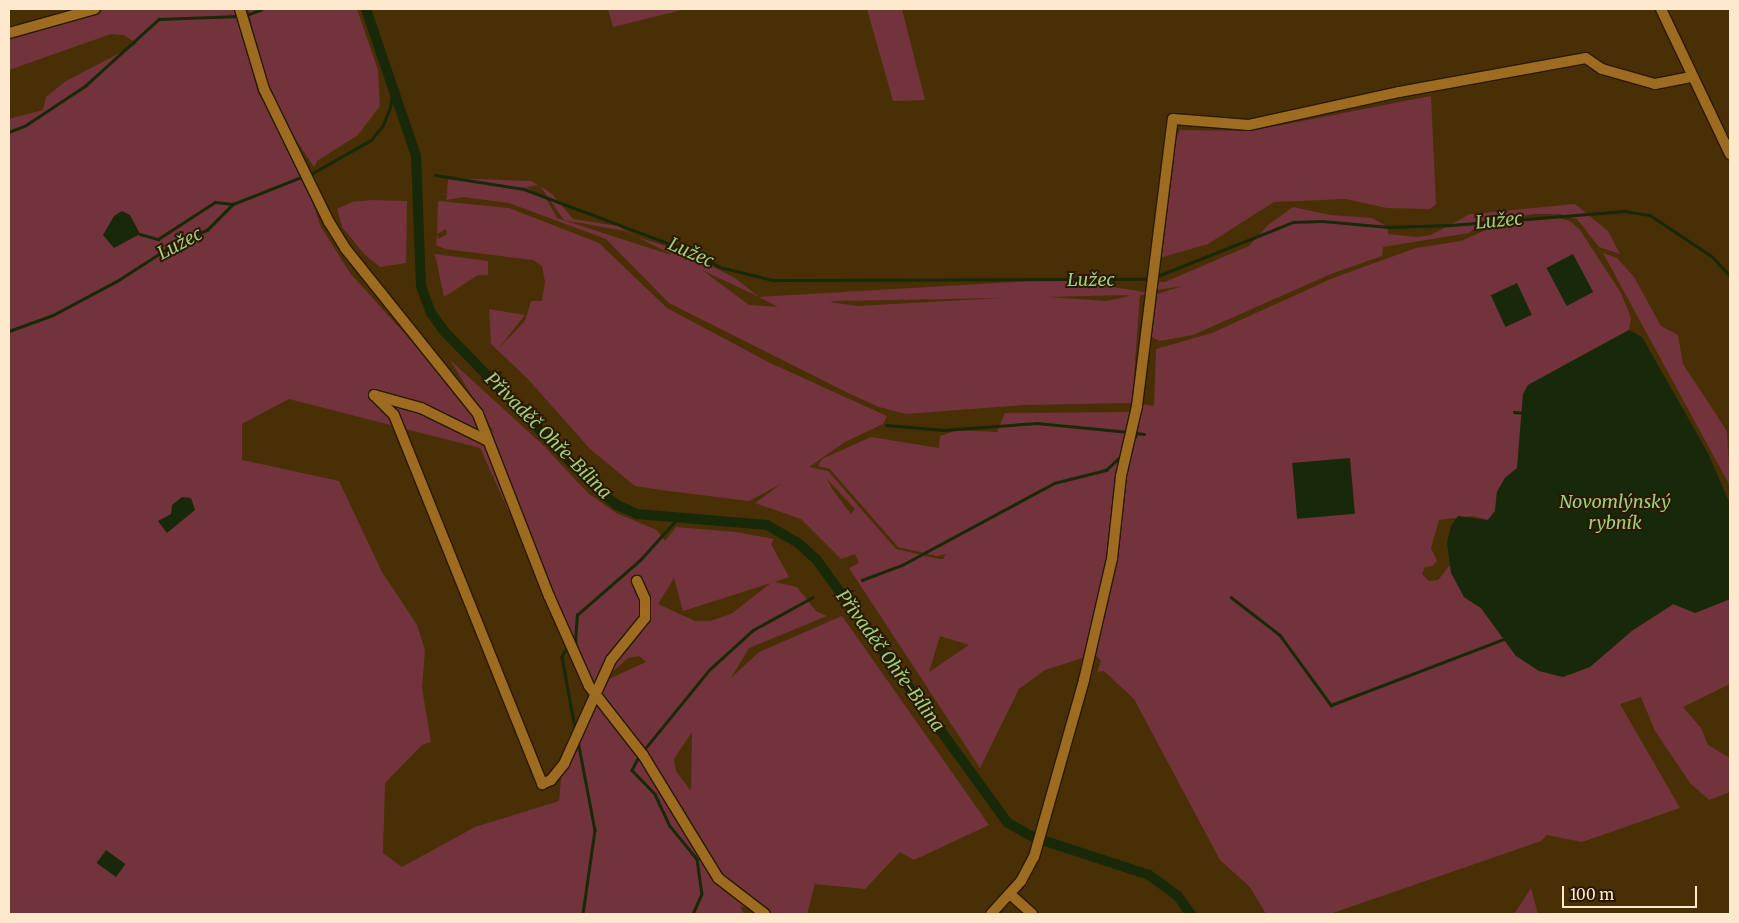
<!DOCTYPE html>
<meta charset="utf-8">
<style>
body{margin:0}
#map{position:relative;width:1739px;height:923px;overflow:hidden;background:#492f06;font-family:Merriweather,serif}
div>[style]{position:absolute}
.green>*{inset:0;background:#72333c}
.water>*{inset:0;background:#172908;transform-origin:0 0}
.stream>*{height:2.5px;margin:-1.25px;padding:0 1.25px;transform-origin:1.25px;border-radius:1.25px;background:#172908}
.canal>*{height:10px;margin:-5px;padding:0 5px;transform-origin:5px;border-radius:5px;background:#172908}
.roads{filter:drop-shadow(1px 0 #291903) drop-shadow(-1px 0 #291903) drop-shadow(0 1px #291903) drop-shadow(0 -1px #291903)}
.minor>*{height:10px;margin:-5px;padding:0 5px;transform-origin:5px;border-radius:5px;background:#9d6c20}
span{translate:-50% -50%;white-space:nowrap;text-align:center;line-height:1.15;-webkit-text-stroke:4px #2b1800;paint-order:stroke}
.water-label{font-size:18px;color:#9dd079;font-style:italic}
.frame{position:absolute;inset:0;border:10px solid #ffe9cd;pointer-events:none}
.scale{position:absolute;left:1562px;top:886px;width:135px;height:22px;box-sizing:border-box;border:2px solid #ffe9cd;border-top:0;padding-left:6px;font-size:15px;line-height:18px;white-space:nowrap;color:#ffe9cd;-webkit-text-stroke:4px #2b1800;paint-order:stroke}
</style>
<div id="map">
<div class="green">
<i style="clip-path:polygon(evenodd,99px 9px,237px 9px,258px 93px,305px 172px,298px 176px,304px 178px,321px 227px,350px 273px,495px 434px,450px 360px,544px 446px,588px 493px,616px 513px,657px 530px,665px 541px,676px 527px,736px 532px,774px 539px,771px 544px,789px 577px,775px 582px,797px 587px,816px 611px,827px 616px,749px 648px,731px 678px,759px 652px,842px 616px,989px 825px,914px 860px,900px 852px,865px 889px,815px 884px,807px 914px,765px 914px,740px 906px,744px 914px,9px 914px,9px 119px,43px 110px,46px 97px,66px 81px,137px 44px,124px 35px,111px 34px,9px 70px,9px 39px,99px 9px,289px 399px,480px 448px,590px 691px,563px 759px,559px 801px,475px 827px,402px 867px,383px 853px,385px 783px,422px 745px,431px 742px,422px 688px,425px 650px,417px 625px,382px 572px,339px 481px,242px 460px,242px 424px,289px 399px,99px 9px,674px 578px,683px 611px,771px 583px,731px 614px,710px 621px,695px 621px,658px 604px,674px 578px,99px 9px,639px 656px,646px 662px,609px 679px,608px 676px,628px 658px,639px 656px,99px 9px,692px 732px,691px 789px,690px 790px,676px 771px,674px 759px,692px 732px)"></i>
<i style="clip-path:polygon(248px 9px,357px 9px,378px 70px,380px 106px,358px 135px,317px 161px,314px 167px,281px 117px,266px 86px)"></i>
<i style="clip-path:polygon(608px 9px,686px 9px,613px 27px)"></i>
<i style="clip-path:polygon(867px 9px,902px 9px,925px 100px,893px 101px)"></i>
<i style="clip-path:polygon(1431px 96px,1436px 204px,1430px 209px,1387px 208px,1345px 199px,1274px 202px,1208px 244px,1156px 259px,1172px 147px,1180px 130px,1250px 131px)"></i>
<i style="clip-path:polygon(evenodd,448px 178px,531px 181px,538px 185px,526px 187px,547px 200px,557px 218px,671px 255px,671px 254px,625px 231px,564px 220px,540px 186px,552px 194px,573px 219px,618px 226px,637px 237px,682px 251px,735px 278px,759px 297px,1063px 279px,1157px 294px,1183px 286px,1151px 291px,1152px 282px,1165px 282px,1249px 246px,1268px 225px,1293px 207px,1330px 215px,1372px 218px,1388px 227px,1388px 234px,1417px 237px,1431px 235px,1470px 214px,1575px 204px,1608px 231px,1620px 254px,1599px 247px,1577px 219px,1560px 214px,1536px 214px,1496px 219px,1484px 221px,1469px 233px,1383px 247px,1382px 256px,1331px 274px,1193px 335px,1160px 341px,1153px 338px,1148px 331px,1151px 295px,1140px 295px,1132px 403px,1023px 405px,906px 414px,879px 407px,848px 393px,669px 303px,606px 239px,509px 203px,463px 197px,446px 200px,447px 195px,441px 194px,447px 194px,448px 178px,702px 270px,759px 297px,778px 307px,749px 305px,702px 270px,448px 178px,1129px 296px,1107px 301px,1048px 297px,1128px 295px,1129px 296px,448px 178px,1002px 298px,857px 306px,830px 302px,834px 301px,1002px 298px)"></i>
<i style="clip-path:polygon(372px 200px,407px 201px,406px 263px,380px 267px,365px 255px,342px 227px,337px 209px,352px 202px)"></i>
<i style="clip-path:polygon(evenodd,438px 201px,509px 208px,599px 243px,667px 308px,768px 362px,887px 416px,883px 424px,845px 442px,809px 467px,828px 471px,896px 549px,939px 559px,943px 559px,946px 554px,937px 556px,898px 547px,830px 469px,818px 466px,822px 459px,871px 437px,939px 448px,940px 436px,958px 430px,997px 432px,1005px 413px,1130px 412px,1140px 404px,1154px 406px,1156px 349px,1212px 333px,1333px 278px,1416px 248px,1461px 241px,1504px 222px,1559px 218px,1570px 221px,1580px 230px,1621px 293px,1631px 318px,1629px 330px,1528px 385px,1517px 468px,1505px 478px,1497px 492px,1495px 511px,1488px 520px,1472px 516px,1439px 520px,1431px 548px,1437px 561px,1432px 566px,1425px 567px,1422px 574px,1429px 581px,1438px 580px,1450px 565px,1464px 597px,1481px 608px,1516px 656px,1633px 630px,1674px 604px,1695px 613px,1730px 599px,1730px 684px,1683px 707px,1701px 728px,1708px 745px,1730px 758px,1730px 792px,1709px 800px,1690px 783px,1655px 731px,1641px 697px,1620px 704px,1680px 808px,1582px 842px,1547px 835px,1541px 841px,1330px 914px,1266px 914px,1250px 887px,1220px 860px,1134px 699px,1104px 671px,1097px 672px,1101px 661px,1095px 654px,1045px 670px,1019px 689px,980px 768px,849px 568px,859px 563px,855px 554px,841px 559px,801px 519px,755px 503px,781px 484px,749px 501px,661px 490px,635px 486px,590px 449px,527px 378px,491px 344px,489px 309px,525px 315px,498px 349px,525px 321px,531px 301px,542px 301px,545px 282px,542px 266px,533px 260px,445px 249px,436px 245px,437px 235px,439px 239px,447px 234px,446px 229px,437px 234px,438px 201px,827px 479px,855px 509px,851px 514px,832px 489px,827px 479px,438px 201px,940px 636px,969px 645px,929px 672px,940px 636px)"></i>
<i style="clip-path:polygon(1603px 253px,1617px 258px,1634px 277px,1661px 326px,1678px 335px,1683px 364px,1727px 431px,1730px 486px)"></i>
<i style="clip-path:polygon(435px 254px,488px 261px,488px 275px,478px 275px,444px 297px)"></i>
<i style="clip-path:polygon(1531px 888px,1538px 914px,1514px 914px)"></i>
</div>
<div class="water">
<i style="clip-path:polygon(122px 211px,130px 215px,140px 234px,114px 248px,103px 235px,114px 216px)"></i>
<i style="left:1573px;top:254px;width:43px;height:30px;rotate:62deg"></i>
<i style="left:1517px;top:283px;width:35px;height:29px;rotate:65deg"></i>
<i style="clip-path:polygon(1629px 330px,1642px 337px,1708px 453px,1730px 504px,1730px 599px,1695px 613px,1673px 604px,1633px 630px,1590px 667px,1563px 677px,1539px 671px,1516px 656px,1481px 608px,1464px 597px,1451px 573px,1447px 543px,1451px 526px,1458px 516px,1488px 520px,1495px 511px,1497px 492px,1505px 478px,1517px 468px,1523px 394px,1528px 385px)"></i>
<i style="left:1350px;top:458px;width:56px;height:58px;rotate:85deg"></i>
<i style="clip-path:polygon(182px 497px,191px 498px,195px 510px,167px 533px,158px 521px,171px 514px,172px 505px)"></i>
<i style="left:106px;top:850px;width:24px;height:16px;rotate:36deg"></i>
</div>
<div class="stream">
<i style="left:244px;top:16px;width:19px;rotate:-21deg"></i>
<i style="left:9px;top:132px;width:18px;rotate:-22deg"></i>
<i style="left:26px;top:125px;width:71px;rotate:-33.5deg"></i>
<i style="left:85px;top:86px;width:100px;rotate:-42.2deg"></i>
<i style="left:159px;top:19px;width:79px;rotate:-2.2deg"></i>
<i style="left:309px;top:175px;width:71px;rotate:-29.4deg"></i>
<i style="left:371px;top:140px;width:19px;rotate:-51deg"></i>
<i style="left:383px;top:125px;width:18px;rotate:-68deg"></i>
<i style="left:390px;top:108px;width:22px;rotate:-82deg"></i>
<i style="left:435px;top:175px;width:90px;rotate:8.9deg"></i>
<i style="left:524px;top:189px;width:176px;rotate:20.6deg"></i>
<i style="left:689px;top:251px;width:35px;rotate:27deg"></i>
<i style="left:720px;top:267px;width:55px;rotate:13.8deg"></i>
<i style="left:773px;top:280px;width:377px;rotate:-0.2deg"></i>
<i style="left:140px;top:234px;width:19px;rotate:16deg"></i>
<i style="left:158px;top:239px;width:68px;rotate:-33deg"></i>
<i style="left:215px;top:202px;width:18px;rotate:6deg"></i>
<i style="left:1155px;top:277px;width:149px;rotate:-21.7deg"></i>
<i style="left:1293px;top:222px;width:29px;rotate:-2deg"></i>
<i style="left:1322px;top:221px;width:67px;rotate:5.1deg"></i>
<i style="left:1389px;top:227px;width:62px;rotate:-1.8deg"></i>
<i style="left:1451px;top:225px;width:174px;rotate:-4.6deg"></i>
<i style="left:1624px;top:211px;width:26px;rotate:9deg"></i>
<i style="left:1650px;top:215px;width:76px;rotate:33.7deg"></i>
<i style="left:1713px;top:257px;width:25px;rotate:48deg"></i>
<i style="left:9px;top:331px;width:47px;rotate:-20deg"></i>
<i style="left:53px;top:315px;width:72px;rotate:-28deg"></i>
<i style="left:117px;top:281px;width:70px;rotate:-32.8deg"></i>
<i style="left:176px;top:243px;width:34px;rotate:-23deg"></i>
<i style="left:207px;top:230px;width:37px;rotate:-45deg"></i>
<i style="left:233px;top:204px;width:76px;rotate:-21.5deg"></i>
<i style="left:1514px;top:412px;width:11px;rotate:5deg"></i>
<i style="left:886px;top:425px;width:58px;rotate:4.9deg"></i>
<i style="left:944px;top:430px;width:93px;rotate:-4.3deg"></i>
<i style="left:1037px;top:423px;width:92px;rotate:5.6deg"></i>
<i style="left:1135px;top:437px;width:4px;rotate:-76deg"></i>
<i style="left:1136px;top:433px;width:8px;rotate:7deg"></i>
<i style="left:862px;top:580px;width:43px;rotate:-20.6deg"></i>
<i style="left:902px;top:565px;width:173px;rotate:-28.3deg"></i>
<i style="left:1054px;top:483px;width:54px;rotate:-14deg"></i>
<i style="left:1106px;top:470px;width:22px;rotate:-43deg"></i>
<i style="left:1231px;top:597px;width:62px;rotate:37.8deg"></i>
<i style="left:1280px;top:635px;width:87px;rotate:53.9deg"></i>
<i style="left:1331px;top:705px;width:187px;rotate:-20.9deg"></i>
<i style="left:572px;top:644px;width:4px;rotate:-34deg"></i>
<i style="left:575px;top:642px;width:27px;rotate:-86deg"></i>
<i style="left:577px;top:615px;width:84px;rotate:-41.1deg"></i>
<i style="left:640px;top:560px;width:58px;rotate:-47.8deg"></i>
<i style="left:568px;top:647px;width:12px;rotate:121deg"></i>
<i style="left:562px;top:657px;width:72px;rotate:79.6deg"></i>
<i style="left:578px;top:741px;width:91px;rotate:79.2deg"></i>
<i style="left:595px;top:830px;width:85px;rotate:98.1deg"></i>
<i style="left:643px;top:751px;width:104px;rotate:-50.8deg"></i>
<i style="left:709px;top:670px;width:59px;rotate:-42.3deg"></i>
<i style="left:753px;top:630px;width:68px;rotate:-28.8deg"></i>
<i style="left:640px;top:755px;width:17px;rotate:118deg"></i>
<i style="left:632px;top:770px;width:33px;rotate:46deg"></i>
<i style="left:655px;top:794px;width:35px;rotate:65deg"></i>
<i style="left:670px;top:826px;width:43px;rotate:50.7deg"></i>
<i style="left:697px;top:859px;width:35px;rotate:82deg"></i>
<i style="left:702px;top:894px;width:22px;rotate:114deg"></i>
</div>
<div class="canal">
<i style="left:366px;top:9px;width:155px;rotate:71.2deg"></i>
<i style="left:416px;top:156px;width:130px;rotate:87.8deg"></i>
<i style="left:421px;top:286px;width:29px;rotate:70deg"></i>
<i style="left:431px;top:313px;width:22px;rotate:54deg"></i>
<i style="left:444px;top:331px;width:220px;rotate:45.9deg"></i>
<i style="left:597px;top:489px;width:26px;rotate:39deg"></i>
<i style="left:617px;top:505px;width:22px;rotate:24deg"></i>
<i style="left:637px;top:514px;width:130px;rotate:4.8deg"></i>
<i style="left:767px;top:525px;width:34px;rotate:30deg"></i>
<i style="left:797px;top:542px;width:25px;rotate:42deg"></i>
<i style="left:816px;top:559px;width:326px;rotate:54deg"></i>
<i style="left:1008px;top:823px;width:29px;rotate:29deg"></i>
<i style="left:1033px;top:837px;width:122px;rotate:18.1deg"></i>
<i style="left:1149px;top:875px;width:34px;rotate:36deg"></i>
<i style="left:1177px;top:895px;width:24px;rotate:54deg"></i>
</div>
<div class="roads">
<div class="minor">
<i style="left:240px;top:9px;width:84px;rotate:73.3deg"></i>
<i style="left:264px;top:89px;width:148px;rotate:64deg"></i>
<i style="left:329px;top:222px;width:31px;rotate:58deg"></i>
<i style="left:345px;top:248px;width:213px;rotate:51.3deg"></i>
<i style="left:478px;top:414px;width:195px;rotate:68.7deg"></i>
<i style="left:549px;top:596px;width:98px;rotate:66deg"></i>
<i style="left:589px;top:686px;width:88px;rotate:52deg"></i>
<i style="left:643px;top:755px;width:144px;rotate:58.6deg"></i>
<i style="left:718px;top:878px;width:59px;rotate:37.5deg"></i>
<i style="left:1661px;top:9px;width:161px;rotate:64.6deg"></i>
<i style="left:9px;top:33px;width:89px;rotate:-15.6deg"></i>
<i style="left:374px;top:395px;width:28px;rotate:45deg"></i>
<i style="left:394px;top:415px;width:398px;rotate:68.1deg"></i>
<i style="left:542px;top:784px;width:10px;rotate:-24deg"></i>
<i style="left:551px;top:780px;width:21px;rotate:-51deg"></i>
<i style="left:564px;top:764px;width:114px;rotate:-65.7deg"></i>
<i style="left:611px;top:660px;width:54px;rotate:-51deg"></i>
<i style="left:645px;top:618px;width:19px;rotate:-90deg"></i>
<i style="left:645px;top:599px;width:20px;rotate:-114deg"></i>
<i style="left:374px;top:395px;width:49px;rotate:15.5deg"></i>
<i style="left:421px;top:408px;width:75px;rotate:26.2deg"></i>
<i style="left:1010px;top:894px;width:30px;rotate:42deg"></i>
<i style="left:991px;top:914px;width:45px;rotate:-47.7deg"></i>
<i style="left:1021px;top:881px;width:27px;rotate:-62deg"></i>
<i style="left:1034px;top:857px;width:184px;rotate:-74.2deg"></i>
<i style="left:1084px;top:680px;width:124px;rotate:-77deg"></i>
<i style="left:1112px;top:559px;width:83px;rotate:-83.8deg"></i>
<i style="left:1121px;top:476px;width:72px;rotate:-77.1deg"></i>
<i style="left:1137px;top:406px;width:289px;rotate:-82.9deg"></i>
<i style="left:1173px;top:119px;width:76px;rotate:4.5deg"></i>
<i style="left:1249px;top:125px;width:154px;rotate:-12.4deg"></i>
<i style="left:1399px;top:92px;width:190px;rotate:-10.3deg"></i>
<i style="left:1586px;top:58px;width:19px;rotate:35deg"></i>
<i style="left:1602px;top:69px;width:55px;rotate:15.8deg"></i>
<i style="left:1655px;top:84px;width:38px;rotate:-11deg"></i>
</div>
</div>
<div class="water-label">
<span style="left:1499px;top:221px;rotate:-5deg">Lužec</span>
<span style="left:180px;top:244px;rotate:-28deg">Lužec</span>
<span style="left:691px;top:253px;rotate:24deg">Lužec</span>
<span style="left:1091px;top:280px">Lužec</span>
<span style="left:548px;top:436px;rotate:45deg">Přivaděč Ohře-Bílina</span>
<span style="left:1615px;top:513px">Novomlýnský<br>rybník</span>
<span style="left:890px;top:661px;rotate:54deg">Přivaděč Ohře-Bílina</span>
</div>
<div class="frame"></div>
<div class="scale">100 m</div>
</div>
